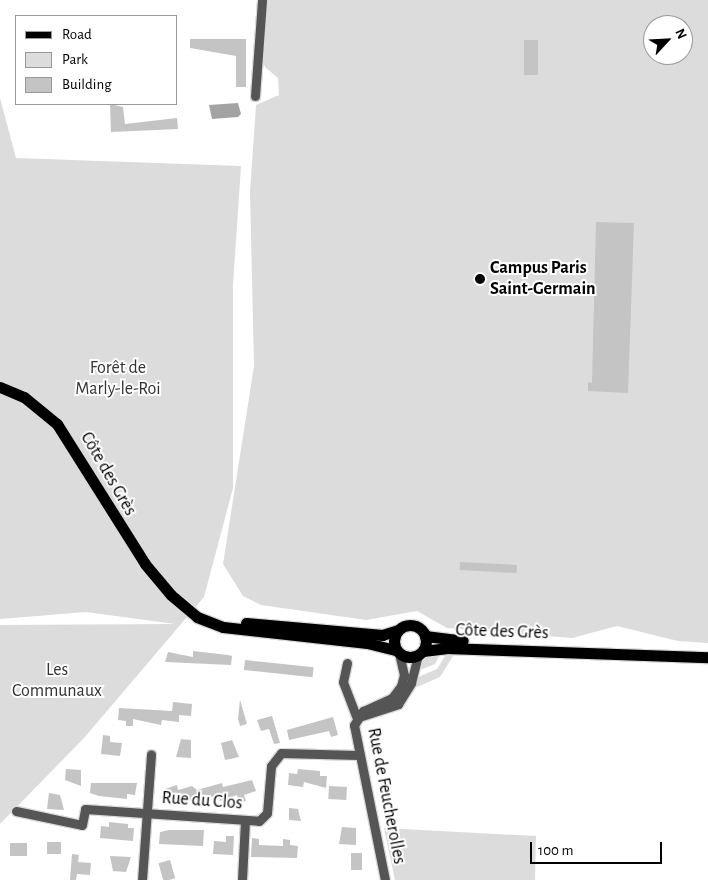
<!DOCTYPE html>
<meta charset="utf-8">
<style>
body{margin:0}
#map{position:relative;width:708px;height:880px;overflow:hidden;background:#fff;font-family:"Alegreya Sans",sans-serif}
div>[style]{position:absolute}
.green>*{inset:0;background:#dcdcdc}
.water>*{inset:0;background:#a3a3a3}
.building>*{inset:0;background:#c4c4c4;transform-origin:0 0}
.roads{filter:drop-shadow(1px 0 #dbdbdb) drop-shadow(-1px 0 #dbdbdb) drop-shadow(0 1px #dbdbdb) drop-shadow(0 -1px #dbdbdb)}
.minor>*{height:9px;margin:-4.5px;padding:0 4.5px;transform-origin:4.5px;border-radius:4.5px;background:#555}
.major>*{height:11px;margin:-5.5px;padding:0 5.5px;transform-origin:5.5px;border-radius:5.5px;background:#000}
.major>.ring{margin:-5.5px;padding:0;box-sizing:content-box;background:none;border:11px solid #000;border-radius:50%}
.dots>*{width:14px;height:14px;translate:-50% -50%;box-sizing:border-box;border:2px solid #fff;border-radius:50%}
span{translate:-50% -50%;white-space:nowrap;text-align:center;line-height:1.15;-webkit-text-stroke:4px #fff;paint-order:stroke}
.poi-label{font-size:18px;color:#000;font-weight:700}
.left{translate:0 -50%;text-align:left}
.park-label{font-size:18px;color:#333}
.street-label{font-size:18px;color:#000}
.legend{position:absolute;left:15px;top:15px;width:162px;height:90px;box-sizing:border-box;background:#fff;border:1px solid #999;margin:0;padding:6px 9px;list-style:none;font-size:15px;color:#000}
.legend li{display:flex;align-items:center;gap:10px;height:25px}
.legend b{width:25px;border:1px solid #999}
.north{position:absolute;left:643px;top:15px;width:50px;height:50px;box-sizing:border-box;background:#fff;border:1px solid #999;border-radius:50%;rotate:65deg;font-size:14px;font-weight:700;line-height:20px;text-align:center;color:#000}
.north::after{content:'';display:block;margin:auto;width:18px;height:22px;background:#000;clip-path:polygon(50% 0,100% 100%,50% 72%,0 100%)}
.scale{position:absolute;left:530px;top:842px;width:132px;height:22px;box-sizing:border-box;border:2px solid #000;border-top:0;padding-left:6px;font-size:15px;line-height:18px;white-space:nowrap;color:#000;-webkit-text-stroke:4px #fff;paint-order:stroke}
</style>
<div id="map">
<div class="green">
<i style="clip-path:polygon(evenodd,266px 0,708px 0,708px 643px,678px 641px,617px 626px,572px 638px,447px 628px,417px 611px,366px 620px,261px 605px,243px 596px,223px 564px,254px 366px,250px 192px,256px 105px,279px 95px,278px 78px,265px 67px,261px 54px,266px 0,653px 25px,683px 25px,683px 55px,653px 55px,653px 25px)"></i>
<i style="clip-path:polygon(0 98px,16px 158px,241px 166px,233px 285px,233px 488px,204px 597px,84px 738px,0 824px,0 625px,175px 624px,86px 612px,0 619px)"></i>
<i style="clip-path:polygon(448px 651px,453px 651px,453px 656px,440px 677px,417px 687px,416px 678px,437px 669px)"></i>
<i style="clip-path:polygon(431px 652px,440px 654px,435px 664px,415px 672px,420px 660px)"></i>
<i style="clip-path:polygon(384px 828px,536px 836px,535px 880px,395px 880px)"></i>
</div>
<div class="water">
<i style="clip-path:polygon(238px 103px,241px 114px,238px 117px,212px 119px,209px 105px)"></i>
</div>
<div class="building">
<i style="clip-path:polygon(190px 39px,246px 39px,246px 87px,236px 87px,236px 56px,190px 48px)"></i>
<i style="left:524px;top:40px;width:14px;height:35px"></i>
<i style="clip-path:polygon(110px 104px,123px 107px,125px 124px,177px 118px,178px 129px,111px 132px)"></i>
<i style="clip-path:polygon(596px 222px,634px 223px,628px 393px,588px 391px,588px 382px,592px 383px)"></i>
<i style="left:460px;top:562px;width:57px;height:8px;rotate:3deg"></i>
<i style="clip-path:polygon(193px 651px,228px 655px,232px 656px,231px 665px,165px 662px,168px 652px,193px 657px)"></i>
<i style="left:245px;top:660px;width:69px;height:10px;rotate:6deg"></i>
<i style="clip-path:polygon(240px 700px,247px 724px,240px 726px,238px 719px)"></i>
<i style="clip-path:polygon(173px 702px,192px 704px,191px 716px,179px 715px,179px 722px,162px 720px,161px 725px,133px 719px,133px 726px,126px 726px,126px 721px,118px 720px,119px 708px,172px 711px)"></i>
<i style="clip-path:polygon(272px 716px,280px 743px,274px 744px,269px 729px,261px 731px,257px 720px)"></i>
<i style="clip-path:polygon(333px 717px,338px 735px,331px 737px,329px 731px,289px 740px,287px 730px)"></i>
<i style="clip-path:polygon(103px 735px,110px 736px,110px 742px,122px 743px,120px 756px,101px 754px)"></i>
<i style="clip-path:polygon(181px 739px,191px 740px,191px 758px,176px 757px)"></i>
<i style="clip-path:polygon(232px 740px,239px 757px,225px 760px,221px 743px)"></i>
<i style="clip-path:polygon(66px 769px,81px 770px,81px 786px,65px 780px)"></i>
<i style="clip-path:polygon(298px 769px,320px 771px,320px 776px,327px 776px,326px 788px,304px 782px,303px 787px,288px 785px,289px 773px,297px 774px)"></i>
<i style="clip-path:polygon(252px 780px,256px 791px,244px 795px,246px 801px,239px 803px,237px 795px,220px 801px,219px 796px,175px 803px,174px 799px,165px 802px,162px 790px,177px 785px,178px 790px,192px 786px,197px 790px,222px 783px,223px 787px)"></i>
<i style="clip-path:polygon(91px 783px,137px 783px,135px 795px,127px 794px,127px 799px,99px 796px,90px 793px)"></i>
<i style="left:329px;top:786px;width:18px;height:13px;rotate:3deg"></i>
<i style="clip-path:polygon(49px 793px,60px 795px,64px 810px,47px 809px)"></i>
<i style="clip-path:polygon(289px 808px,298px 809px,301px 821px,289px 820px)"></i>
<i style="clip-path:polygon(109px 822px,128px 824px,128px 828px,134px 828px,133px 841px,100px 838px,101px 826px,109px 827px)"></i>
<i style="clip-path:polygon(342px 827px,356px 828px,356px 845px,339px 844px)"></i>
<i style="clip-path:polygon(169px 830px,204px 830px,203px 846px,159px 844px,160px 832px)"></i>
<i style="clip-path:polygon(226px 836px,234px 836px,233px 855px,213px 854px,214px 841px,226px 842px)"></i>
<i style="clip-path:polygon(252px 838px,259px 839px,259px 845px,283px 846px,283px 839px,290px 840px,290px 845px,298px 846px,297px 858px,251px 857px)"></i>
<i style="left:47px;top:842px;width:14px;height:12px"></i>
<i style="left:10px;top:843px;width:17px;height:13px"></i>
<i style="left:351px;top:853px;width:11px;height:17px"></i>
<i style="clip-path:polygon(72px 854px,79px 855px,78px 862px,91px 863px,90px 875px,77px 874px,76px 880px,70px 880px)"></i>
<i style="clip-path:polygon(110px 856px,131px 857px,126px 872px,113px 871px)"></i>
<i style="left:170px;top:860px;width:19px;height:12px;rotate:74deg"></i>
</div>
<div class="roads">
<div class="minor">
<i style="left:255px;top:96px;width:96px;rotate:-85.8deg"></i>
<i style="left:347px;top:663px;width:19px;rotate:102deg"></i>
<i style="left:343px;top:682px;width:40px;rotate:69deg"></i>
<i style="left:362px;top:716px;width:38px;rotate:-18deg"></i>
<i style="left:398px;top:704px;width:25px;rotate:-58deg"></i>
<i style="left:411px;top:683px;width:29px;rotate:-76deg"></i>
<i style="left:16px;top:811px;width:67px;rotate:12deg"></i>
<i style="left:82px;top:825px;width:16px;rotate:-79deg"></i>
<i style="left:85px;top:809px;width:174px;rotate:3.9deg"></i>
<i style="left:259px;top:821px;width:11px;rotate:-45deg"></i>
<i style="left:267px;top:813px;width:47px;rotate:-85.1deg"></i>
<i style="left:271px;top:766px;width:16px;rotate:-52deg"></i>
<i style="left:281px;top:753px;width:77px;rotate:1.5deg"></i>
<i style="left:142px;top:880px;width:126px;rotate:-85.9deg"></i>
<i style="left:242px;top:880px;width:60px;rotate:-87.1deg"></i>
<i style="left:385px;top:880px;width:158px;rotate:-101.3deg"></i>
<i style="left:354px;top:725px;width:17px;rotate:-57deg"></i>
<i style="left:363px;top:711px;width:32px;rotate:-24deg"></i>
<i style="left:392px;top:698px;width:15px;rotate:-53deg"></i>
<i style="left:401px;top:686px;width:11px;rotate:-75deg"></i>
<i style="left:404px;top:675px;width:23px;rotate:-103deg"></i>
</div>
<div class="major">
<i style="left:0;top:387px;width:26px;rotate:23deg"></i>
<i style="left:24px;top:397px;width:43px;rotate:39.3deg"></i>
<i style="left:57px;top:424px;width:165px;rotate:57.8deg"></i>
<i style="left:145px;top:564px;width:40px;rotate:50deg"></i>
<i style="left:171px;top:595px;width:34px;rotate:40deg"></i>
<i style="left:197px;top:617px;width:28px;rotate:21deg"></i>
<i style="left:223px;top:627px;width:145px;rotate:6.3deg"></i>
<i style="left:367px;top:643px;width:30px;rotate:14deg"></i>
<i style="left:246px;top:623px;width:137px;rotate:5deg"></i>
<i style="left:382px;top:635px;width:17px;rotate:-17deg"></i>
<i class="ring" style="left:394px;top:625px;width:21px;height:21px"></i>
<i style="left:425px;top:636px;width:38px;rotate:7deg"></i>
<i style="left:423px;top:651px;width:23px;rotate:-7deg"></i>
<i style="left:446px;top:648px;width:262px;rotate:2deg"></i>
</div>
</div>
<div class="dots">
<i style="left:480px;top:279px;background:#000"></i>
</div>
<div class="poi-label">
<span class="left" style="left:490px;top:279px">Campus Paris<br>Saint-Germain</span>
</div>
<div class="park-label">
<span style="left:118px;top:379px">Forêt de<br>Marly-le-Roi</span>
<span style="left:57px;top:681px">Les<br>Communaux</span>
</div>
<div class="street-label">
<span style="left:108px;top:474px;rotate:60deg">Côte des Grès</span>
<span style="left:502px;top:632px;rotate:2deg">Côte des Grès</span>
<span style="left:386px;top:796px;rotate:79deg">Rue de Feucherolles</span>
<span style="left:202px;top:801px;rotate:4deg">Rue du Clos</span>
</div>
<ul class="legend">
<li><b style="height:6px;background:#000"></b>Road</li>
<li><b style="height:14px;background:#dcdcdc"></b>Park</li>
<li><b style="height:14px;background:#c4c4c4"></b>Building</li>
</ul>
<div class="north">N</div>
<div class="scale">100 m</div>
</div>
